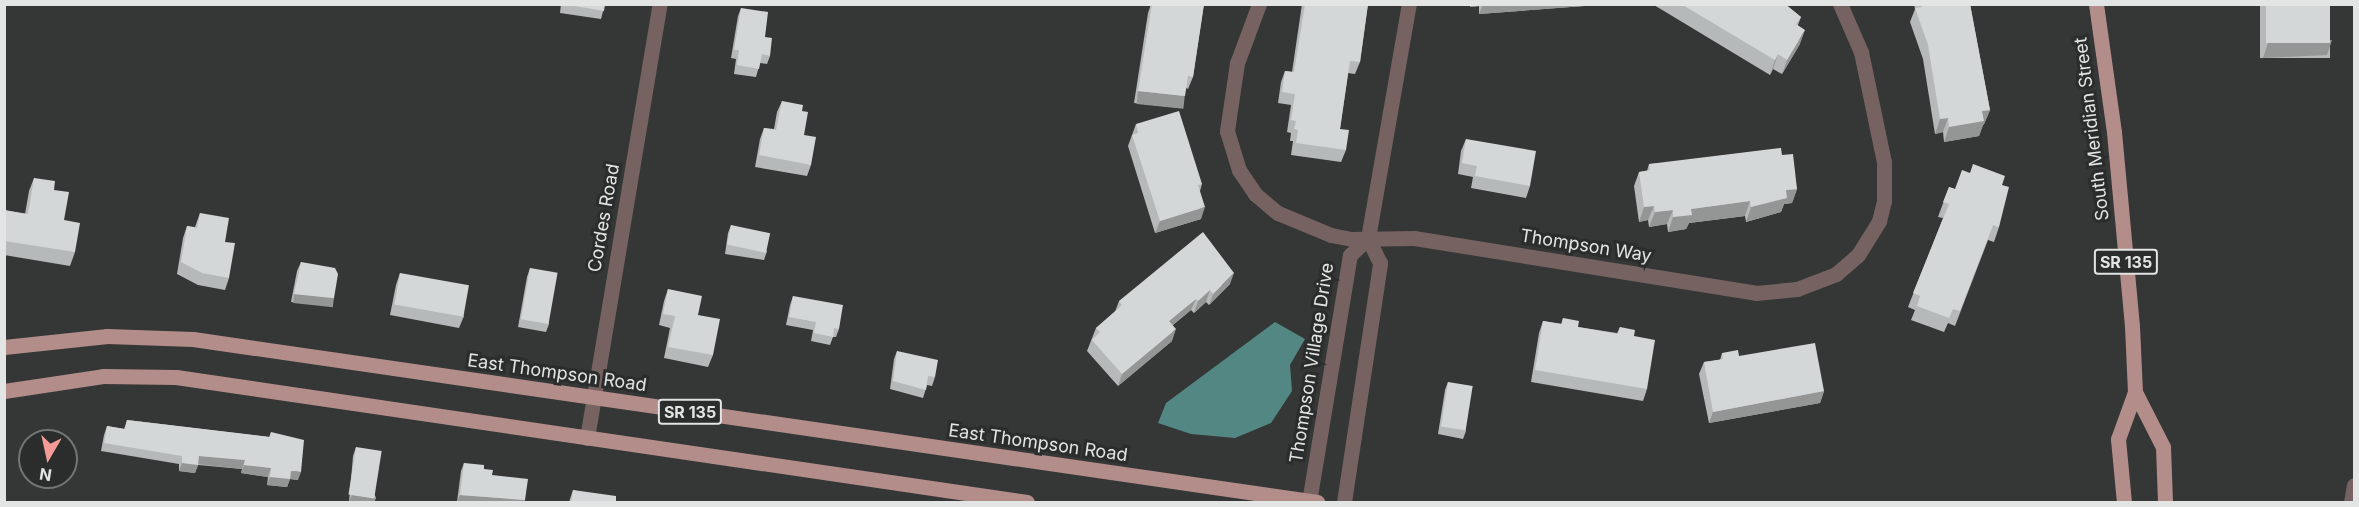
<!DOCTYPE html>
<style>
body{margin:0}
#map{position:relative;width:2359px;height:507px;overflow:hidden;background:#343736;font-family:Inter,sans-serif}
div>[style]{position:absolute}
.water>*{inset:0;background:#538783}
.minor>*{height:15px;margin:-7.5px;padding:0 7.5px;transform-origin:7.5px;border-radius:7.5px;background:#756261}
.primary>*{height:15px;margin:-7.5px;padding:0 7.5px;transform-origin:7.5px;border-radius:7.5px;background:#b38d8a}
.wall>*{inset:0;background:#b6b9b9;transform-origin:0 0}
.shaded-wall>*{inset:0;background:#949696;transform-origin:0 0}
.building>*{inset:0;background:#d4d7d7;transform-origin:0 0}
span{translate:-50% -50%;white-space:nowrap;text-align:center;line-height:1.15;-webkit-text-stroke:6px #2a2d2c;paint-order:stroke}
.shield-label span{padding:2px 4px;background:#2a2d2c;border:2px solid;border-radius:4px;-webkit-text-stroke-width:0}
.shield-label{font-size:16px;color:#e3e4e4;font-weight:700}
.street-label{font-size:18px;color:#e3e4e4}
.frame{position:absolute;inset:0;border:6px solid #e3e4e4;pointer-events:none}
.north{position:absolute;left:18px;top:429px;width:60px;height:60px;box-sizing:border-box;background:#2a2d2c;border:2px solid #747676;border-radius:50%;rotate:189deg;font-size:16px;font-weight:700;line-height:24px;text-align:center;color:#e3e4e4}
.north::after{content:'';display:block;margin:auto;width:21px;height:27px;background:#f59b97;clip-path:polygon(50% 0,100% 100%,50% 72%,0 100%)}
</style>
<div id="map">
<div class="water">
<i style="clip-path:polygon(1275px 322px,1305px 339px,1290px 365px,1292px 391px,1271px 423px,1235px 438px,1191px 434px,1158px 423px,1166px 403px)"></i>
</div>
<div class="minor">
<i style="left:1259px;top:4px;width:63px;rotate:110.4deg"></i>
<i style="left:1237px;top:63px;width:69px;rotate:98.4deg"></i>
<i style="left:1227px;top:131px;width:41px;rotate:72.9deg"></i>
<i style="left:1239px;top:170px;width:29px;rotate:56deg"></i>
<i style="left:1255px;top:194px;width:30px;rotate:40deg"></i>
<i style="left:1278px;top:213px;width:57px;rotate:22.5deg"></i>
<i style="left:1331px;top:235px;width:21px;rotate:11deg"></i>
<i style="left:1352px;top:239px;width:62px;rotate:-0.9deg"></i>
<i style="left:1414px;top:238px;width:346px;rotate:9.1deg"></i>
<i style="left:1756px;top:293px;width:41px;rotate:-5.6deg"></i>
<i style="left:1797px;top:289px;width:42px;rotate:-21deg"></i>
<i style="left:1836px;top:274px;width:29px;rotate:-41deg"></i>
<i style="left:1858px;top:255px;width:40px;rotate:-58deg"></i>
<i style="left:1879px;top:221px;width:21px;rotate:-76deg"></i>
<i style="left:1884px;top:201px;width:39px;rotate:-90deg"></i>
<i style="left:1884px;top:162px;width:112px;rotate:-101.8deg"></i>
<i style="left:1861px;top:52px;width:52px;rotate:-113.6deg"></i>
<i style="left:587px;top:438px;width:440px;rotate:-80.5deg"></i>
<i style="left:1309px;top:502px;width:250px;rotate:-80.6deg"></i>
<i style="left:1350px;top:255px;width:25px;rotate:-43deg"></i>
<i style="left:1344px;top:502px;width:242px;rotate:-81.4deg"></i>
<i style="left:1380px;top:263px;width:28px;rotate:-116deg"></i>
<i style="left:1368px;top:238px;width:238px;rotate:-80.1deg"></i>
<i style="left:2351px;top:502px;width:17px;rotate:-80deg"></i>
</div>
<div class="primary">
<i style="left:2096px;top:4px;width:129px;rotate:82deg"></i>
<i style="left:2114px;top:132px;width:195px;rotate:84.7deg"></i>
<i style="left:2132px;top:326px;width:66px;rotate:87.4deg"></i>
<i style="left:2135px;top:392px;width:50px;rotate:109.9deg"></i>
<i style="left:2118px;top:439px;width:63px;rotate:84.6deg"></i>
<i style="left:4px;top:347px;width:104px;rotate:-6.1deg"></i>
<i style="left:107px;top:336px;width:86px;rotate:2deg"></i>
<i style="left:193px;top:339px;width:1136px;rotate:8.25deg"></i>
<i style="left:4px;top:391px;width:100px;rotate:-8.6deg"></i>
<i style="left:103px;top:376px;width:73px;rotate:0.8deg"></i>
<i style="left:176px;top:377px;width:860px;rotate:8.36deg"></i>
<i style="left:2135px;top:392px;width:62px;rotate:63deg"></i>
<i style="left:2163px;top:447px;width:55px;rotate:87.9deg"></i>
</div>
<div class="wall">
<i style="clip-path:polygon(561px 4px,605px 4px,601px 19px,560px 13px)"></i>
<i style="clip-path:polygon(1151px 4px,1204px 4px,1193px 77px,1188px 89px,1186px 88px,1180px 108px,1134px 103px,1148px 13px)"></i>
<i style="clip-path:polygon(1302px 4px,1368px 4px,1360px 62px,1355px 74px,1348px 73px,1340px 129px,1346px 150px,1341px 162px,1291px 155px,1293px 141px,1290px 141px,1291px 133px,1287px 132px,1291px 105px,1278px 103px,1281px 82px,1285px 71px,1292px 72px)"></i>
<i style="clip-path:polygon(1470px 4px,1611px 4px,1479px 14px,1479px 6px,1470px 7px)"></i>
<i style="clip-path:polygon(1654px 4px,1785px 4px,1801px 17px,1798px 25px,1800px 44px,1782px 74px,1773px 69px,1770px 75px,1654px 5px)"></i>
<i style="clip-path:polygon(1914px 4px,1970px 4px,1990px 110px,1984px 124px,1983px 125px,1979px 136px,1944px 142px,1943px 132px,1935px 134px,1923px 59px,1910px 22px,1915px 9px)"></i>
<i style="left:2260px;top:4px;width:70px;height:54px"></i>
<i style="clip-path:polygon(741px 8px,765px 37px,770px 56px,767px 64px,760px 63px,756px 77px,734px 74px,736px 59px,731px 58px,738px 16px)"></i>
<i style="clip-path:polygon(782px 101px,802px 111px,804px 135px,811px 165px,807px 176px,755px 167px,760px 139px,764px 128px,774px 129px,777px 112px)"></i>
<i style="clip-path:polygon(1136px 124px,1202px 184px,1200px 191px,1201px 219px,1155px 233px,1128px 146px)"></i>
<i style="clip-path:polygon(1466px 139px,1530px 186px,1526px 198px,1471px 188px,1473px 177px,1458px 174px,1461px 151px)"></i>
<i style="clip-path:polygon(1782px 155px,1797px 189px,1792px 203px,1784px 204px,1781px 212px,1746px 222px,1745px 216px,1689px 223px,1686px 229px,1668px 232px,1667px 224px,1649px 227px,1648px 220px,1639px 222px,1634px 186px,1639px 172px,1647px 171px,1649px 164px)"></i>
<i style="clip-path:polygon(34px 178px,54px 190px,75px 252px,70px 266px,4px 255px,4px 210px,25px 214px,29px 191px)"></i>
<i style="clip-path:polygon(2002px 185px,1999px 227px,1994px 242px,1988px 240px,1955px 326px,1948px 323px,1944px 332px,1911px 320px,1915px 310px,1908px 307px,1943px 218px,1938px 217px,1949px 187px,1955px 189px)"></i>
<i style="clip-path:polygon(200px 213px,225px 242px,229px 278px,225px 290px,198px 285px,177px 274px,183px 238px,187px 226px,195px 227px)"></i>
<i style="clip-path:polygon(731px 225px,767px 251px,764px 260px,725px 254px,728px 233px)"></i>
<i style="clip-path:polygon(301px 262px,334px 298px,331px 306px,291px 302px,297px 271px)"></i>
<i style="clip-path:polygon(530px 268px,549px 324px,546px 332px,518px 327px,527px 277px)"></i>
<i style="clip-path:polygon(400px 273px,464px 316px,459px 328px,390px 315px,396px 285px)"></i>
<i style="clip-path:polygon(1230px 284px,1209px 305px,1206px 302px,1194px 313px,1191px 310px,1173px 325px,1172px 341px,1118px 386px,1087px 351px,1096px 328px,1115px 312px,1119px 301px)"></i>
<i style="clip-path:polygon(668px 289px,698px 315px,713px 355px,708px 367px,664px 358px,670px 328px,659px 325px,664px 301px)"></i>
<i style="clip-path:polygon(793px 296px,839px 329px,836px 337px,833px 337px,830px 345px,811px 341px,813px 330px,786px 325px,790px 305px)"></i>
<i style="clip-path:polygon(1563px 318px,1578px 327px,1617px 333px,1620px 327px,1634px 336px,1647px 389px,1643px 401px,1531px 382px,1539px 333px,1543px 321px,1561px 324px)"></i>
<i style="clip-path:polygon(897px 351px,935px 377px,932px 386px,927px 385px,923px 398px,890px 389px,894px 359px)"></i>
<i style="clip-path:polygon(1722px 353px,1739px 356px,1824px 391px,1820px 403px,1709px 423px,1699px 374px,1704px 362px,1720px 360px)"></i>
<i style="clip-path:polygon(1448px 382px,1466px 431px,1463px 439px,1438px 434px,1445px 390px)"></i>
<i style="clip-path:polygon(127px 420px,269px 437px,271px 432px,298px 480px,290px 479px,287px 487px,267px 485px,268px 477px,241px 473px,242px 469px,198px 465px,195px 473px,179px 471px,179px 464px,101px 451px,104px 435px,107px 426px,124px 429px)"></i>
<i style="clip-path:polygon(356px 447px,376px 498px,374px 502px,349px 502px,353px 456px)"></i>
<i style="clip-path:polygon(464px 463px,484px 469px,525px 500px,524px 502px,457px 502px,461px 471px)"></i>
<i style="clip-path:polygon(573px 490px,616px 502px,569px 502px)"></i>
</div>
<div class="shaded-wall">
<i style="clip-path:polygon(1471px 4px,1479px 4px,1479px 6px,1470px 7px)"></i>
<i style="clip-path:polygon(1483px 4px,1611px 4px,1479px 14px)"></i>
<i style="clip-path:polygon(1805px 30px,1800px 44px,1782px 74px,1787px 60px)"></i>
<i style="clip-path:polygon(2332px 40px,2327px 55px,2263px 58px,2268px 43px)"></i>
<i style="clip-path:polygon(1778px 54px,1773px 69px,1770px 75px,1775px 60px)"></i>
<i style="left:1138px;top:91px;width:47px;height:13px;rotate:6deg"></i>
<i style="clip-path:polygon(1990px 110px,1984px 124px,1983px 125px,1979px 136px,1944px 142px,1949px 127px,1982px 111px)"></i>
<i style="clip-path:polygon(1948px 118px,1943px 132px,1935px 134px,1940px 119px)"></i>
<i style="clip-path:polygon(1797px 189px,1792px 203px,1784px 204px,1781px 212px,1746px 222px,1751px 207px,1786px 190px)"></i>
<i style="clip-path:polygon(1750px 201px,1745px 216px,1689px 223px,1686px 229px,1668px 232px,1673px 217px,1691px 209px)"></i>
<i style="clip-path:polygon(1654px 206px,1648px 220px,1639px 222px,1644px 207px)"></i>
<i style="clip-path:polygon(1205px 207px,1201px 219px,1155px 233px,1160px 221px)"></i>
<i style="clip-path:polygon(1673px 210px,1667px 224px,1649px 227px,1655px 212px)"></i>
<i style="clip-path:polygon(1234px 273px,1230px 284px,1209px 305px,1213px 294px)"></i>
<i style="clip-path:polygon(1210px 290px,1206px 302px,1194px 313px,1198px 301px)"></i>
<i style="left:294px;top:294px;width:40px;height:9px;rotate:6deg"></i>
<i style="clip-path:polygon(1196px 299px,1191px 310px,1164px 332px,1169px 321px)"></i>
<i style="clip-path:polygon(1176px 329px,1172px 341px,1118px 386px,1122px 374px)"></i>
<i style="clip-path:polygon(1824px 391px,1820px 403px,1709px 423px,1713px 412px)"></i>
<i style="clip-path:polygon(199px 456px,245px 460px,242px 469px,196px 464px,198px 465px,195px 473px,179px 471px,182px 463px)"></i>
<i style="clip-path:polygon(244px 465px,271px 468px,268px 477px,241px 473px)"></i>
<i style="clip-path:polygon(291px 471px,301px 472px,298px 480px,290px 479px,287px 487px,267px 485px,270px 477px)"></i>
<i style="clip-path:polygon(352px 495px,376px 498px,374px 502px,349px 502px)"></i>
<i style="clip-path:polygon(460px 495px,525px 500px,524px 502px,457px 502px)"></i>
</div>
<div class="building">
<i style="clip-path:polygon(563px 4px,605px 4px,604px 11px)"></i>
<i style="clip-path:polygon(1152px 4px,1204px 4px,1193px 77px,1188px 76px,1185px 96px,1138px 91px)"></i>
<i style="clip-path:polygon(1305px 4px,1368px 4px,1360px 62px,1350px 61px,1340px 129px,1349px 130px,1346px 150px,1296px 143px,1298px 130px,1294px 129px,1296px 121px,1291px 120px,1295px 94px,1282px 92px,1285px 71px,1294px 72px)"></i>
<i style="clip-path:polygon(1681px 4px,1785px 4px,1801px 17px,1796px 24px,1805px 30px,1787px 60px,1778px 54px,1775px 60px)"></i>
<i style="clip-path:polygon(1922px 4px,1970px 4px,1990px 110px,1982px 111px,1984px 121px,1949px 127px,1948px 118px,1940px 119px,1928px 45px,1915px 8px,1922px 7px)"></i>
<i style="left:2266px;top:4px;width:64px;height:39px"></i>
<i style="clip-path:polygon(741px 8px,768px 12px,765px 37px,772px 38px,770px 56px,762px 54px,759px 69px,737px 65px,739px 50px,734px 50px)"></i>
<i style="clip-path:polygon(782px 101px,803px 105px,802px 111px,808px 112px,804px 135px,816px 137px,811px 165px,759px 155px,764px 128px,776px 130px)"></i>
<i style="clip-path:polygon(1179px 111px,1202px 184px,1198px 185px,1205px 207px,1160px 221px,1132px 135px,1138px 133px,1136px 124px)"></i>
<i style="clip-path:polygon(1466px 139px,1536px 151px,1530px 186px,1475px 176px,1477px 166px,1462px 163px)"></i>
<i style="clip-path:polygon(1781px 148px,1782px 155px,1793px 154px,1797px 189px,1786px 190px,1787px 198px,1751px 207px,1750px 201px,1691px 209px,1692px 215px,1673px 217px,1673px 210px,1655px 212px,1654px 206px,1644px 207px,1639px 172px,1650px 170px,1649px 164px)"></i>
<i style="clip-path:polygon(1973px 164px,2005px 176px,2002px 185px,2009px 187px,1999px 227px,1993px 225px,1960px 311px,1953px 309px,1949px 318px,1917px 306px,1920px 296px,1913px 293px,1949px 204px,1943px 202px,1949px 187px,1955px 189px,1962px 170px,1970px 173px)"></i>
<i style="clip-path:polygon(34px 178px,55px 181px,54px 190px,69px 192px,64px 220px,80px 223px,75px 252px,4px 241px,4px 210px,28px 214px)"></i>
<i style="clip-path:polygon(200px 213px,229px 218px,225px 242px,235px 243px,229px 278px,202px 273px,181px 262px,187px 226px,197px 228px)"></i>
<i style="left:731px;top:225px;width:40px;height:20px;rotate:12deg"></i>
<i style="clip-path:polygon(1203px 232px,1234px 273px,1213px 294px,1210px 290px,1198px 301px,1196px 299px,1169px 321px,1176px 329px,1122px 374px,1092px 340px,1100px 332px,1096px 328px,1122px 305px,1119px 301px)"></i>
<i style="clip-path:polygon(301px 262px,335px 268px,338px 274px,334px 298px,294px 294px)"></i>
<i style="left:530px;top:268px;width:28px;height:52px;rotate:10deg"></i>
<i style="left:400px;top:273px;width:70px;height:32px;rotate:10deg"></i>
<i style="clip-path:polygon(668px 289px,702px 296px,698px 315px,720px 319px,713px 355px,668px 347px,675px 316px,663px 314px)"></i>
<i style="clip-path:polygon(793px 296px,843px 305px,839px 329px,834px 328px,833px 337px,814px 333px,816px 322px,789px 317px)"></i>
<i style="clip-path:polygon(1563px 318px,1579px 321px,1578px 327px,1618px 334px,1620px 327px,1635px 330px,1634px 336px,1655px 340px,1647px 389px,1535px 370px,1543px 321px,1562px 324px)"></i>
<i style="clip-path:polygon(1815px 343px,1824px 391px,1713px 412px,1704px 362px,1723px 359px,1722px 353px,1738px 350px,1739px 356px)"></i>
<i style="clip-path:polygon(897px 351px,938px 360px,935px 377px,928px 376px,926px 390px,893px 381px)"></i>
<i style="left:1448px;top:382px;width:25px;height:45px;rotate:9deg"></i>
<i style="clip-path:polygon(127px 420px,270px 437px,271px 432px,304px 440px,301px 472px,291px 471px,290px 479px,270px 477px,271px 468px,244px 465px,245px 460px,199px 456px,198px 465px,182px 463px,182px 456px,104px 443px,107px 426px,125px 429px)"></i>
<i style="left:356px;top:447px;width:26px;height:48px;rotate:9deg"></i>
<i style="clip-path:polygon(464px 463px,484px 465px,484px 469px,493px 470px,492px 475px,528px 479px,525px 500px,460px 495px)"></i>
<i style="clip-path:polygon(573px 490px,616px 496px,616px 502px,571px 502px)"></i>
</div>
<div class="shield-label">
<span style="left:2126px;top:262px">SR 135</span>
<span style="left:690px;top:412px">SR 135</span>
</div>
<div class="street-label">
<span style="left:2092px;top:129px;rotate:-97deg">South Meridian Street</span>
<span style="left:604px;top:218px;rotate:-80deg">Cordes Road</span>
<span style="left:1586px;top:246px;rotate:9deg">Thompson Way</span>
<span style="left:1312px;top:363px;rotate:-81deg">Thompson Village Drive</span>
<span style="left:557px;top:373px;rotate:8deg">East Thompson Road</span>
<span style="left:1038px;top:443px;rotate:8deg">East Thompson Road</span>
</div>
<div class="frame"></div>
<div class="north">N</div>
</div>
